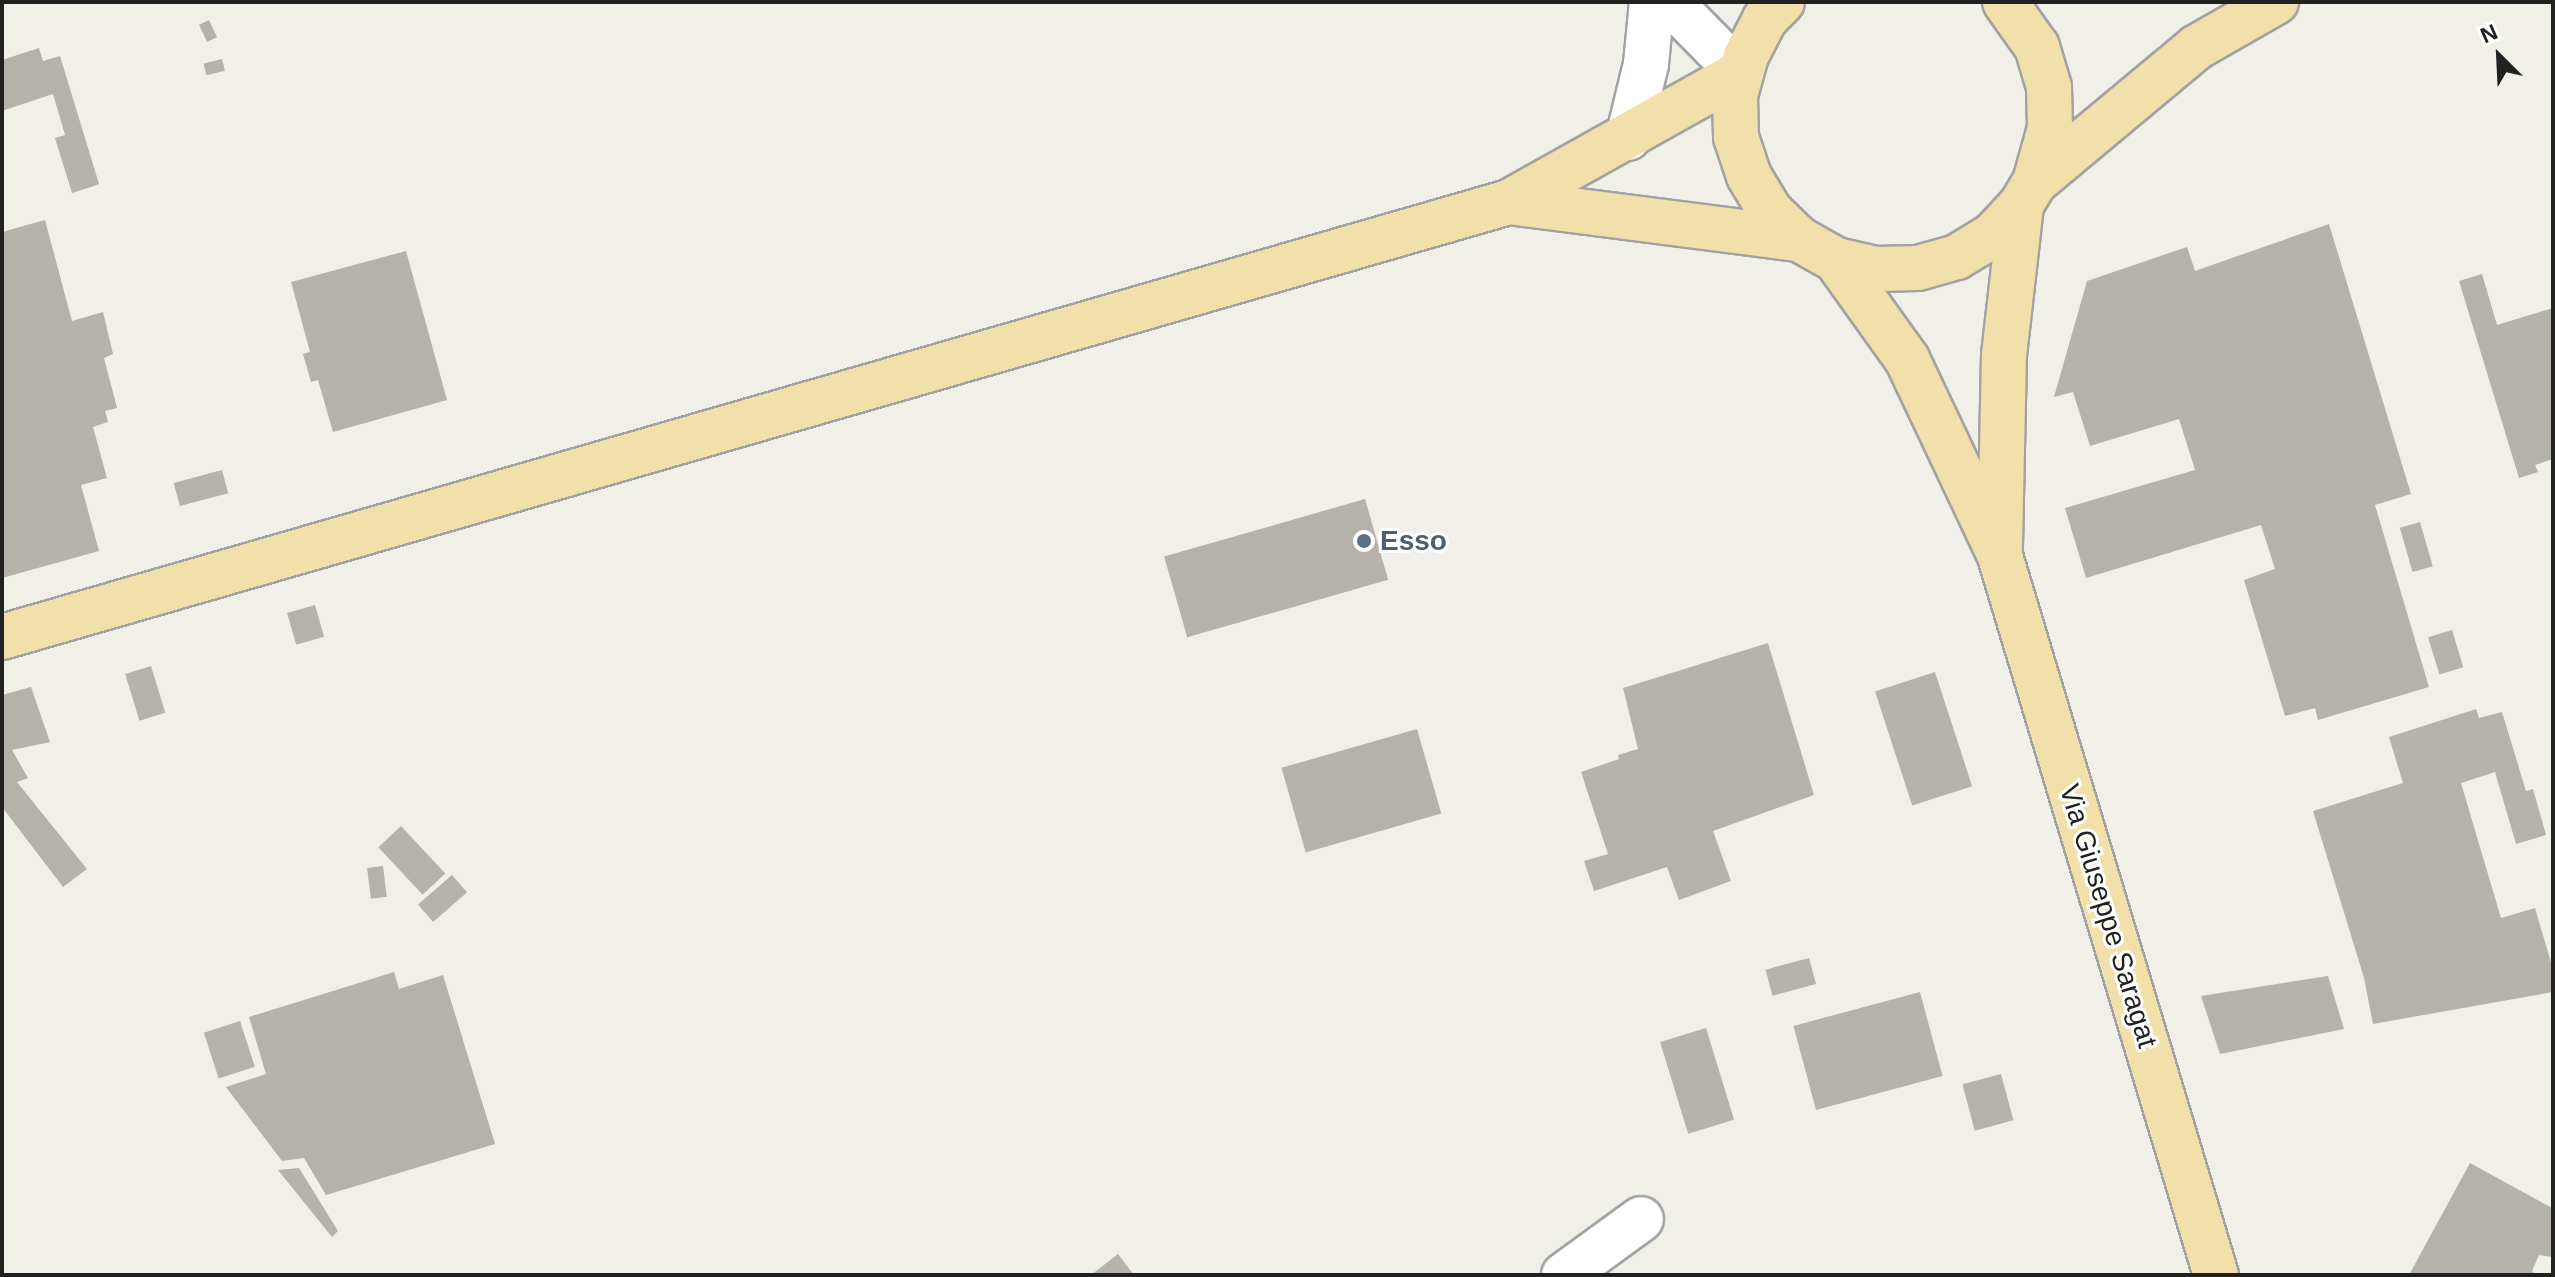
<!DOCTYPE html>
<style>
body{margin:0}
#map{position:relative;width:2555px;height:1277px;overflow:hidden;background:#f0efe8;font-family:Helvetica,sans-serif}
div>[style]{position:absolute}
.building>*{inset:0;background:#b5b1ab;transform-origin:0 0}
.roads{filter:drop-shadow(2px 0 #a2a2a2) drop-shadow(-2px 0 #a2a2a2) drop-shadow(0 2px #a2a2a2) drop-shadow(0 -2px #a2a2a2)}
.minor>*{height:44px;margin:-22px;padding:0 22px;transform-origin:22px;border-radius:22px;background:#fff}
.major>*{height:44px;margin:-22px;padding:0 22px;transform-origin:22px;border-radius:22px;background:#f2e0ab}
.dots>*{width:22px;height:22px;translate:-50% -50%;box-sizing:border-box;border:4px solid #fff;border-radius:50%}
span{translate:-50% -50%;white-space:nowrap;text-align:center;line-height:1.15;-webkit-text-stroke:6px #fff;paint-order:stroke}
.service-label{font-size:28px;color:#4e5e75;font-weight:700}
.left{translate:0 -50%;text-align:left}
.street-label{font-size:28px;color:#212121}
.frame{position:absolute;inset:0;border:4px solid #212121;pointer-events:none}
.north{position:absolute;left:2459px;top:16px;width:80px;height:80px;-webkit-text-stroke:6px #fff;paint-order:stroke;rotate:336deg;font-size:22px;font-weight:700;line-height:32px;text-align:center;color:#212121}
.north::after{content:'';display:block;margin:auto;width:28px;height:36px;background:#212121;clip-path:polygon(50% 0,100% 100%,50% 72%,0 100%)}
</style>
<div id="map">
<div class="building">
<i style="left:209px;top:20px;width:19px;height:11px;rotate:65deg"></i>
<i style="clip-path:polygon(39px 48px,43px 61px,60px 56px,99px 184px,94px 186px,72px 193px,55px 138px,65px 135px,53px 94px,2px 111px,2px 60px)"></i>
<i style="left:222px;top:59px;width:12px;height:19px;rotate:76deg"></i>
<i style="clip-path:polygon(45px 220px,72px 321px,103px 312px,113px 354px,104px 358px,117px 408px,105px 411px,108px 422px,93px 427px,107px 478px,81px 485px,99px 551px,2px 578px,2px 232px)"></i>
<i style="clip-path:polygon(2329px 224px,2411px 494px,2375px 505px,2429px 687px,2318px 720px,2315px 708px,2285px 716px,2244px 580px,2275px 569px,2261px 525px,2086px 578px,2065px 508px,2195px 470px,2179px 419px,2090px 446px,2073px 392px,2054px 397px,2087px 281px,2187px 247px,2195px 271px)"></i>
<i style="clip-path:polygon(406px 251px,447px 400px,333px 432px,318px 380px,311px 382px,303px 354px,310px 352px,291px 282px)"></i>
<i style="clip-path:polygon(2482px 274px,2497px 325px,2553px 308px,2553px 459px,2535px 465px,2538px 472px,2519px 478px,2459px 281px)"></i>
<i style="left:222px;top:470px;width:24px;height:50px;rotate:75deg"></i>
<i style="left:1365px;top:499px;width:84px;height:209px;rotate:74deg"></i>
<i style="left:2420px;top:522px;width:46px;height:21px;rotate:74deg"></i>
<i style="left:315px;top:605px;width:33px;height:29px;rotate:74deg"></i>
<i style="left:2452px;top:630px;width:39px;height:25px;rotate:73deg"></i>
<i style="clip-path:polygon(1768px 643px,1814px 795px,1713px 831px,1731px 881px,1679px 900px,1667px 867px,1594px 891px,1584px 861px,1608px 854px,1581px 772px,1619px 759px,1618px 755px,1638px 749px,1623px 688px)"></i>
<i style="left:151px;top:666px;width:49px;height:27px;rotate:73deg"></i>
<i style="left:1935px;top:672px;width:120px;height:63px;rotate:72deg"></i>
<i style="clip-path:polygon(31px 687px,50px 742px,12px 750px,28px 778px,17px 782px,87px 869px,63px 887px,2px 807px,2px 695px)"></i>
<i style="clip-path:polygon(2476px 709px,2479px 718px,2502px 712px,2526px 791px,2533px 789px,2546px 835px,2516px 844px,2495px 772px,2461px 783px,2501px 918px,2535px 908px,2553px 969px,2553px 992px,2373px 1024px,2364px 978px,2313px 811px,2403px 783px,2389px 737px)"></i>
<i style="left:1417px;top:729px;width:88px;height:141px;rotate:74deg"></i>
<i style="left:401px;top:826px;width:65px;height:31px;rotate:47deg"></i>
<i style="left:383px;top:866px;width:31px;height:16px;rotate:83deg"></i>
<i style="left:452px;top:875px;width:23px;height:45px;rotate:49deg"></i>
<i style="left:1809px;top:958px;width:27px;height:45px;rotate:75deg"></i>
<i style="clip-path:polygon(394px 972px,399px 989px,443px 975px,495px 1144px,326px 1195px,304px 1158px,282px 1161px,226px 1087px,266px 1074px,249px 1017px)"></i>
<i style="clip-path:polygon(2328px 976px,2344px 1029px,2220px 1054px,2201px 996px)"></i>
<i style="left:1920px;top:992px;width:87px;height:131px;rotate:75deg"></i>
<i style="left:240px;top:1021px;width:48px;height:38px;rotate:72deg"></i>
<i style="left:1706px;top:1028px;width:96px;height:48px;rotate:73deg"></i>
<i style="left:2001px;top:1074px;width:48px;height:40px;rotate:75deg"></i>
<i style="clip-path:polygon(2470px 1163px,2552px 1208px,2553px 1257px,2539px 1255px,2532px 1271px,2536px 1275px,2409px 1275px)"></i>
<i style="clip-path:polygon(299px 1168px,338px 1231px,332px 1237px,278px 1170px)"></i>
<i style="clip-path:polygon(1118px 1254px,1134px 1275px,1091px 1275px)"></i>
</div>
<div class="roads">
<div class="minor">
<i style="left:1670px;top:2px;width:100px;rotate:45.4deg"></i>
<i style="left:1628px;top:138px;width:76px;rotate:-76.3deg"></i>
<i style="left:1646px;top:64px;width:62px;rotate:-84.5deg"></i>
<i style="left:1564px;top:1275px;width:95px;rotate:-36deg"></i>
</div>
<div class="major">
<i style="left:1782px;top:2px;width:24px;rotate:135deg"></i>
<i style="left:1765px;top:19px;width:42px;rotate:117.2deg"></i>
<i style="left:1746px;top:56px;width:41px;rotate:105.4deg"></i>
<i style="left:1735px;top:96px;width:41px;rotate:88.6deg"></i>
<i style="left:1736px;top:137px;width:41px;rotate:71.6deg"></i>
<i style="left:1749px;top:176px;width:41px;rotate:59deg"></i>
<i style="left:1770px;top:211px;width:40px;rotate:44deg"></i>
<i style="left:1799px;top:239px;width:43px;rotate:29.6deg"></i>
<i style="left:1836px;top:260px;width:41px;rotate:12.7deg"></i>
<i style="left:1876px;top:269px;width:42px;rotate:-1.4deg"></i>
<i style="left:1918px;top:268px;width:41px;rotate:-15.8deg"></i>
<i style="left:1957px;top:257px;width:42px;rotate:-31.4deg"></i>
<i style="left:1993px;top:235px;width:41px;rotate:-47deg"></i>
<i style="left:2021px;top:205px;width:27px;rotate:-59deg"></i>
<i style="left:2035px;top:182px;width:56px;rotate:-74.5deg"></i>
<i style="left:2050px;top:128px;width:41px;rotate:-91.4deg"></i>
<i style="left:2049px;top:87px;width:42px;rotate:-106.7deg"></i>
<i style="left:2037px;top:47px;width:55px;rotate:-125.4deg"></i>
<i style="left:2035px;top:182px;width:211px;rotate:-39.8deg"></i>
<i style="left:2197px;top:47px;width:91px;rotate:-29.7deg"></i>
<i style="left:1509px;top:202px;width:292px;rotate:7.3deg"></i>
<i style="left:1836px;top:260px;width:122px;rotate:54.4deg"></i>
<i style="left:1907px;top:359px;width:218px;rotate:64.7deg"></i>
<i style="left:2000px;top:556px;width:751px;rotate:73.28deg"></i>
<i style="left:2000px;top:546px;width:191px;rotate:-88.8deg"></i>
<i style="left:2004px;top:355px;width:151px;rotate:-83.5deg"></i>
<i style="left:2px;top:637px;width:1569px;rotate:-16.1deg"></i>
<i style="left:1509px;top:202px;width:265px;rotate:-29.2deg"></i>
</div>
</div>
<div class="dots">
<i style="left:1364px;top:541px;background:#5c6f8a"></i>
</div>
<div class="service-label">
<span class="left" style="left:1380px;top:541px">Esso</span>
</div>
<div class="street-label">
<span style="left:2108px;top:916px;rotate:73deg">Via Giuseppe Saragat</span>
</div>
<div class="frame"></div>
<div class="north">N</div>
</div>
